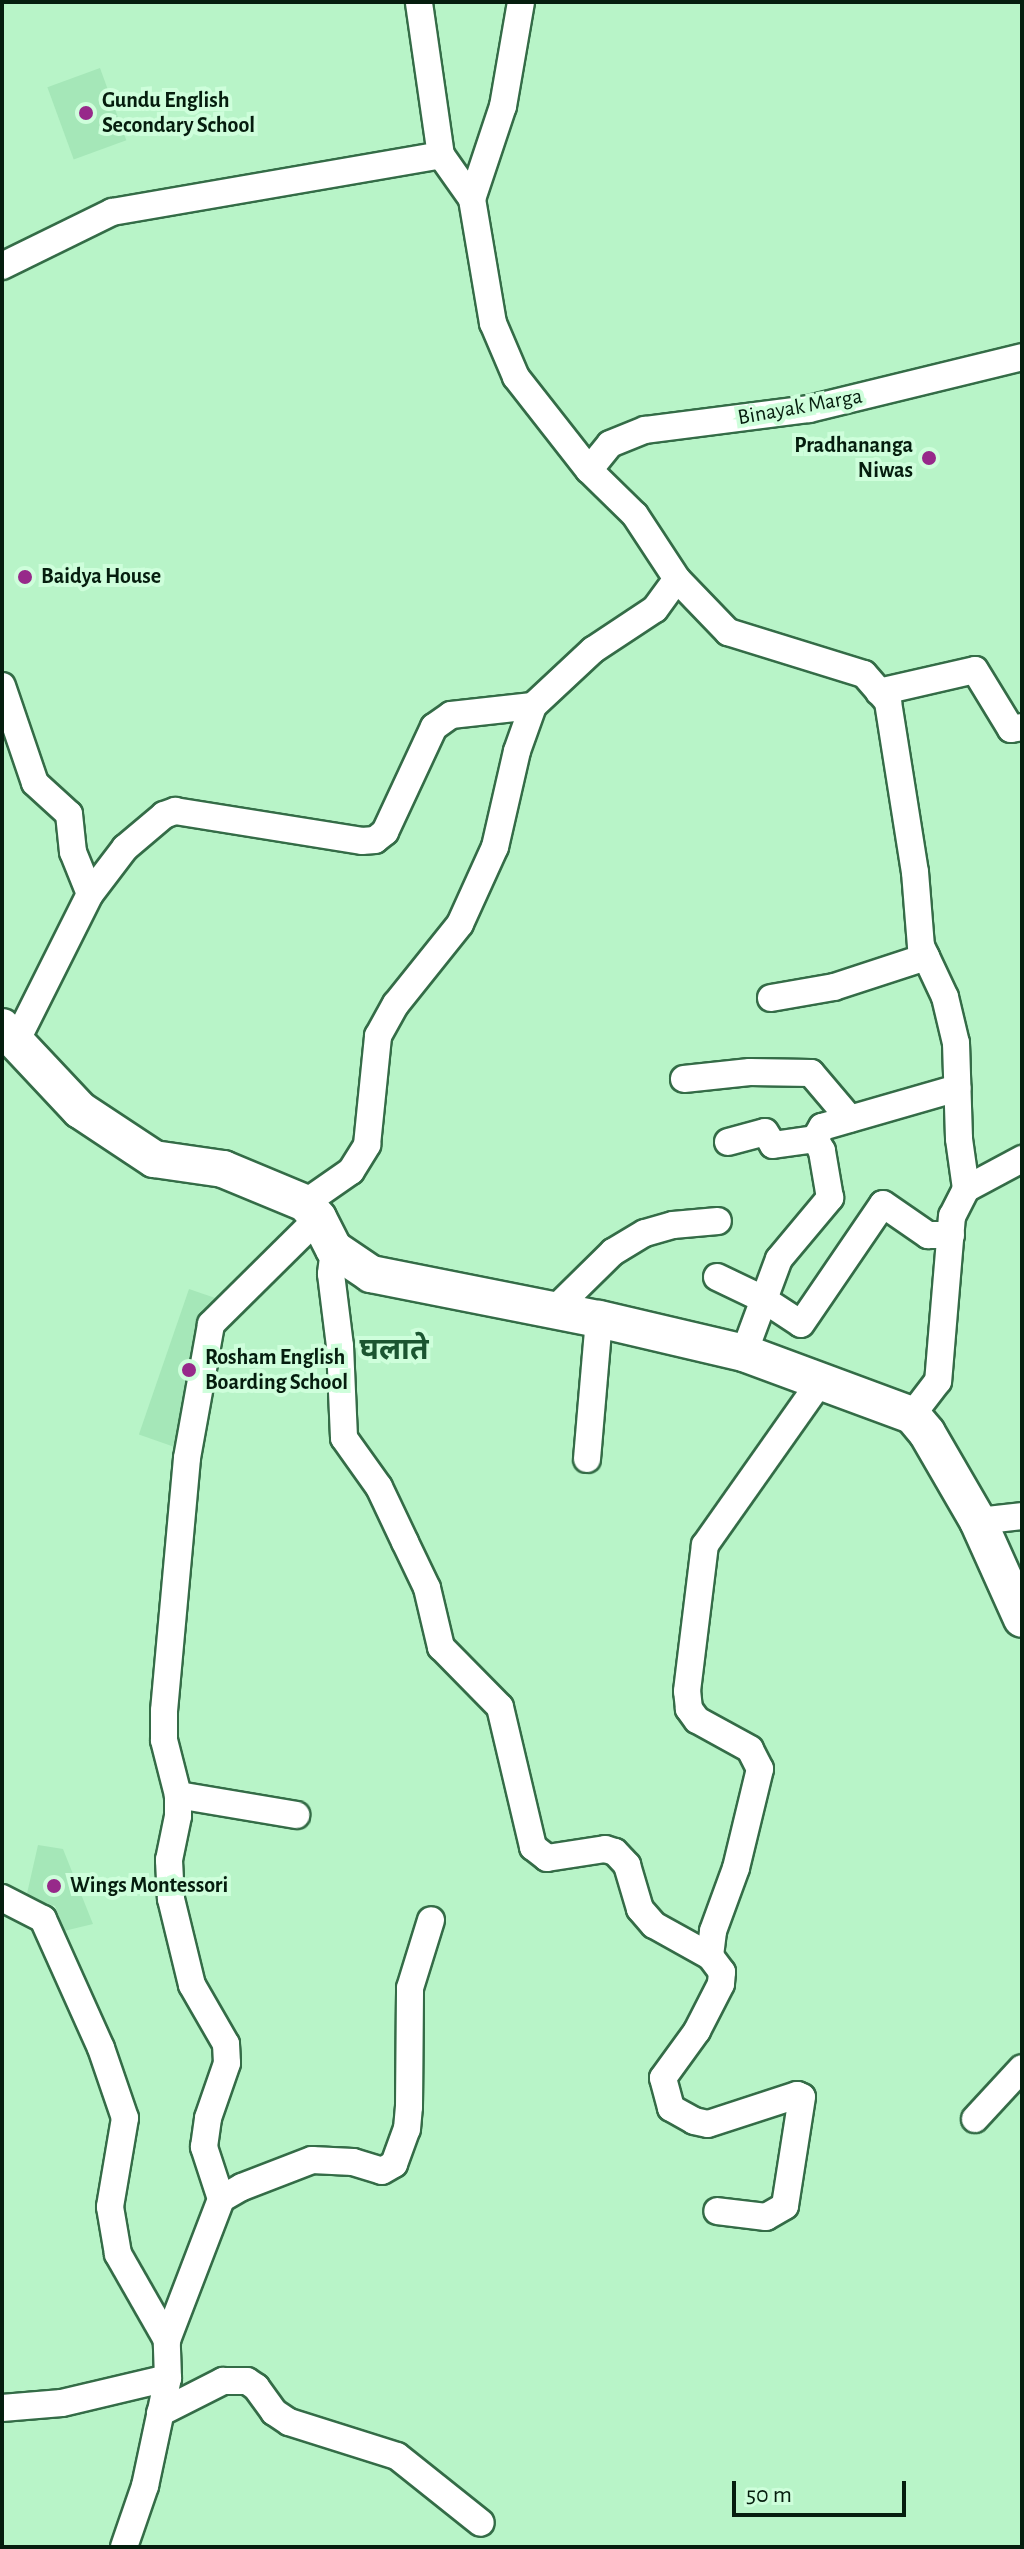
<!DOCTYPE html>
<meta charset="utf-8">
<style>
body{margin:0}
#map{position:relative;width:1024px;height:2549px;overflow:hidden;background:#b8f4c8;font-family:"Alegreya Sans","Noto Sans Devanagari",sans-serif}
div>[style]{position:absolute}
.built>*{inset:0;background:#a5e7b8;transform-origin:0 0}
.roads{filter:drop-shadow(2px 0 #346c47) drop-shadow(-2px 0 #346c47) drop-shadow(0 2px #346c47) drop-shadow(0 -2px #346c47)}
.minor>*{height:26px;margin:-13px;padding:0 13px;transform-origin:13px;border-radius:13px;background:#fff}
.secondary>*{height:36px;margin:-18px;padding:0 18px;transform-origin:18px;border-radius:18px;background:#fff}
.dots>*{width:22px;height:22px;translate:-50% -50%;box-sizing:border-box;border:4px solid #cefedb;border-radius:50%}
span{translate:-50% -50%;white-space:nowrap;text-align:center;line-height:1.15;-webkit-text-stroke:8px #cefedb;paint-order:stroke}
.poi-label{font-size:22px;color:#051d0e;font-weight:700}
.left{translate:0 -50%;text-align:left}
.right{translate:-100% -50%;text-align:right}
.street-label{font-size:22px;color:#051d0e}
.district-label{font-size:30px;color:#1b5531;font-weight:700}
.frame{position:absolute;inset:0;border:4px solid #051d0e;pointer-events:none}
.scale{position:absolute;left:732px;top:2481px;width:174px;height:36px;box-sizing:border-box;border:4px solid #051d0e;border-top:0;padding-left:10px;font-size:24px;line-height:28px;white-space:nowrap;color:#051d0e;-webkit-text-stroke:6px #cefedb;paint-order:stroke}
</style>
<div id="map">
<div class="built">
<i style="left:100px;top:68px;width:77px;height:56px;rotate:70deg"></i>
<i style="left:189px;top:1289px;width:37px;height:154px;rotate:19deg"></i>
<i style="clip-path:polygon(38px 1845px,63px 1849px,93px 1924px,64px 1931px,55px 1906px,26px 1898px)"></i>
</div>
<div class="roads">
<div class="minor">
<i style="left:521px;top:2px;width:106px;rotate:99.8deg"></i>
<i style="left:503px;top:106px;width:98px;rotate:108.4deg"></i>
<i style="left:472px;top:199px;width:126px;rotate:80.4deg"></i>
<i style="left:493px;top:323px;width:59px;rotate:66.9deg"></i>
<i style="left:516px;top:377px;width:118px;rotate:51.9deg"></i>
<i style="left:589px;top:470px;width:64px;rotate:44.4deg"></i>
<i style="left:635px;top:515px;width:77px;rotate:56.7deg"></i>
<i style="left:677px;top:579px;width:74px;rotate:46.1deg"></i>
<i style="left:728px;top:632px;width:142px;rotate:17.2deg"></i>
<i style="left:864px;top:674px;width:37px;rotate:49deg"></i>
<i style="left:888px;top:702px;width:172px;rotate:81deg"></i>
<i style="left:915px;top:872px;width:74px;rotate:85.4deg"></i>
<i style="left:921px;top:946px;width:56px;rotate:64.8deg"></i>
<i style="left:945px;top:997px;width:47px;rotate:76.6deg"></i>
<i style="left:956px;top:1043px;width:96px;rotate:88.2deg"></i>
<i style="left:959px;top:1139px;width:50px;rotate:82deg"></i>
<i style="left:966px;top:1189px;width:30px;rotate:117deg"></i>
<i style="left:952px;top:1216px;width:166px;rotate:94.8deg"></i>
<i style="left:938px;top:1381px;width:43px;rotate:127.4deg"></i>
<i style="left:419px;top:3px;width:154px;rotate:81.8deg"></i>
<i style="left:2px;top:266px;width:123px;rotate:-26.1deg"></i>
<i style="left:112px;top:212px;width:334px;rotate:-9.8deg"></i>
<i style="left:441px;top:155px;width:54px;rotate:54.8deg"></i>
<i style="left:589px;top:470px;width:33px;rotate:-51deg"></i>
<i style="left:610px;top:444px;width:38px;rotate:-22deg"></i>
<i style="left:645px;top:430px;width:165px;rotate:-7.3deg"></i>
<i style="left:809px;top:409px;width:219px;rotate:-13.7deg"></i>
<i style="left:2px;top:686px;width:102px;rotate:71.2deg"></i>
<i style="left:35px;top:783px;width:46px;rotate:42.4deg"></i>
<i style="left:69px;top:814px;width:38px;rotate:84deg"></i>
<i style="left:73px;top:852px;width:45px;rotate:68deg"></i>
<i style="left:90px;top:894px;width:165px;rotate:116.6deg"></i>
<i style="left:879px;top:692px;width:98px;rotate:-12.9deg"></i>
<i style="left:975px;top:670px;width:69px;rotate:58.6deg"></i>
<i style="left:1011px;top:729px;width:11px;rotate:-10deg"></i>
<i style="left:90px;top:894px;width:58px;rotate:-52.7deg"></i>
<i style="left:125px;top:848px;width:51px;rotate:-40.2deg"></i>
<i style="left:164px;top:815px;width:12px;rotate:-20deg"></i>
<i style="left:175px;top:811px;width:189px;rotate:9.1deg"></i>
<i style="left:362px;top:841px;width:13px;rotate:-4deg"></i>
<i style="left:375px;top:840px;width:13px;rotate:-39deg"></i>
<i style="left:385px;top:832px;width:116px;rotate:-65deg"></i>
<i style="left:434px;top:727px;width:21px;rotate:-35deg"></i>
<i style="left:451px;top:715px;width:82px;rotate:-6.3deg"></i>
<i style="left:533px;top:706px;width:82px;rotate:-43deg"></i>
<i style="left:593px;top:650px;width:74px;rotate:-33.5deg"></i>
<i style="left:655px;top:609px;width:37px;rotate:-54deg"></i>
<i style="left:771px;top:998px;width:64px;rotate:-9.9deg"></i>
<i style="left:834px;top:987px;width:97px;rotate:-18.1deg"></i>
<i style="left:684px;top:1079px;width:66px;rotate:-6.1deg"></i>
<i style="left:750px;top:1072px;width:61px;rotate:0.9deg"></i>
<i style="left:811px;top:1073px;width:60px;rotate:49.7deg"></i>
<i style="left:728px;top:1142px;width:38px;rotate:-15deg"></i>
<i style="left:765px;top:1132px;width:15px;rotate:58deg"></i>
<i style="left:773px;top:1145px;width:42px;rotate:-8.1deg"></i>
<i style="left:815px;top:1139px;width:14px;rotate:-60deg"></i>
<i style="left:822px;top:1127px;width:141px;rotate:-16.1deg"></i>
<i style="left:966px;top:1189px;width:64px;rotate:-28.2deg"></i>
<i style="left:305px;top:1203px;width:56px;rotate:-34.8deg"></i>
<i style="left:351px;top:1171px;width:31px;rotate:-58deg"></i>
<i style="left:367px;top:1145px;width:110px;rotate:-84.2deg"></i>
<i style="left:378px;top:1036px;width:37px;rotate:-61deg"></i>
<i style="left:396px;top:1004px;width:102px;rotate:-51.3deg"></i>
<i style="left:460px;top:924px;width:85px;rotate:-65.6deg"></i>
<i style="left:495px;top:847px;width:98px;rotate:-77.1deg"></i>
<i style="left:517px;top:751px;width:48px;rotate:-70.4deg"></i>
<i style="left:334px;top:1249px;width:25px;rotate:97deg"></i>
<i style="left:331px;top:1274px;width:73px;rotate:82.9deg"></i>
<i style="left:340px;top:1346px;width:92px;rotate:87.5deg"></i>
<i style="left:344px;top:1438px;width:60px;rotate:54.5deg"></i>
<i style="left:379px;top:1487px;width:61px;rotate:64.7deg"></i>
<i style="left:405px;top:1542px;width:51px;rotate:64.4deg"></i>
<i style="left:427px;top:1588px;width:61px;rotate:76.7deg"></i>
<i style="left:441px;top:1647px;width:84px;rotate:45.5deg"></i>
<i style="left:500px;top:1707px;width:144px;rotate:76.7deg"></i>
<i style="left:533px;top:1847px;width:18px;rotate:38deg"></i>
<i style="left:547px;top:1858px;width:59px;rotate:-8.8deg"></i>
<i style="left:605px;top:1849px;width:10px;rotate:17deg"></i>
<i style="left:615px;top:1852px;width:18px;rotate:47deg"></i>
<i style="left:627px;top:1865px;width:46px;rotate:73.5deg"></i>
<i style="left:640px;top:1909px;width:21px;rotate:49deg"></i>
<i style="left:654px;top:1925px;width:64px;rotate:29deg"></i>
<i style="left:710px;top:1956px;width:20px;rotate:53deg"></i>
<i style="left:722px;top:1972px;width:12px;rotate:95deg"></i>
<i style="left:721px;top:1984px;width:53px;rotate:117.1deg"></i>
<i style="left:697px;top:2031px;width:58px;rotate:125.9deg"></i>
<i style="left:663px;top:2078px;width:31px;rotate:75deg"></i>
<i style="left:671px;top:2108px;width:26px;rotate:29deg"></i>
<i style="left:694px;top:2121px;width:14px;rotate:12deg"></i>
<i style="left:708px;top:2124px;width:94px;rotate:-18deg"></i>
<i style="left:797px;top:2095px;width:5px;rotate:22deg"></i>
<i style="left:802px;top:2097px;width:110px;rotate:98.9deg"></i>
<i style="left:785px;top:2206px;width:22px;rotate:150deg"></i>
<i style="left:766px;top:2217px;width:49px;rotate:-173deg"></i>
<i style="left:717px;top:1277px;width:51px;rotate:25.6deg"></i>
<i style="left:763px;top:1299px;width:45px;rotate:33.3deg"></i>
<i style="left:801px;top:1324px;width:145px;rotate:-55.7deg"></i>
<i style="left:883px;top:1204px;width:55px;rotate:34.6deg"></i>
<i style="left:928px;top:1235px;width:23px"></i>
<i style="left:554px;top:1310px;width:83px;rotate:-44.5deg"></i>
<i style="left:613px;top:1252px;width:37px;rotate:-31deg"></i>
<i style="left:645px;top:1233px;width:29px;rotate:-16deg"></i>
<i style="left:673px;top:1225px;width:45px;rotate:-5.1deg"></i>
<i style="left:744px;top:1353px;width:100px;rotate:-69.6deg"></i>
<i style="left:779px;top:1259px;width:80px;rotate:-50.1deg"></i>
<i style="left:830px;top:1198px;width:48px;rotate:-99.7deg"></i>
<i style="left:822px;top:1151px;width:14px;rotate:-120deg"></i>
<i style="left:587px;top:1459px;width:141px;rotate:-85.1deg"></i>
<i style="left:978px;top:1521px;width:44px;rotate:-6.5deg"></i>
<i style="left:178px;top:1795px;width:120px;rotate:9.6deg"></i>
<i style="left:2px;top:1898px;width:46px;rotate:27.1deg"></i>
<i style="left:43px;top:1919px;width:141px;rotate:65.8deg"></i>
<i style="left:101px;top:2048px;width:74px;rotate:71.1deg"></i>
<i style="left:125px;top:2118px;width:90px;rotate:99.6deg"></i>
<i style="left:110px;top:2207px;width:48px;rotate:80.3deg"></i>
<i style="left:118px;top:2254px;width:99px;rotate:60.3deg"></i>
<i style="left:710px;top:1956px;width:25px;rotate:-83deg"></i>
<i style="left:713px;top:1931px;width:67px;rotate:-69.9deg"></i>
<i style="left:736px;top:1868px;width:102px;rotate:-76.4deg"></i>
<i style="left:760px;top:1769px;width:22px;rotate:-117deg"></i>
<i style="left:750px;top:1749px;width:60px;rotate:-151.3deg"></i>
<i style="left:697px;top:1720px;width:14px;rotate:-126deg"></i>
<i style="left:689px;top:1709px;width:18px;rotate:-96deg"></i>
<i style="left:687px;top:1691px;width:147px;rotate:-83deg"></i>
<i style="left:705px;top:1545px;width:199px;rotate:-54.8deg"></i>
<i style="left:975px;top:2119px;width:69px;rotate:-47.3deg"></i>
<i style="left:221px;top:2199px;width:24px;rotate:-30deg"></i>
<i style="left:242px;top:2187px;width:75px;rotate:-21.1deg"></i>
<i style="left:312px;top:2160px;width:41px;rotate:2.8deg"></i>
<i style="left:353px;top:2162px;width:30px;rotate:17deg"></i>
<i style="left:382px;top:2171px;width:14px;rotate:-30deg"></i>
<i style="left:394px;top:2164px;width:37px;rotate:-70deg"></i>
<i style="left:407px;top:2129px;width:22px;rotate:-85deg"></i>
<i style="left:409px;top:2107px;width:119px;rotate:-89.5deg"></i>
<i style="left:410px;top:1988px;width:71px;rotate:-72.8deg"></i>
<i style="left:2px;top:2408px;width:60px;rotate:-4.8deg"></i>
<i style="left:62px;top:2403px;width:109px;rotate:-13.3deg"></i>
<i style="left:160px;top:2413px;width:71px;rotate:-26.9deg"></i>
<i style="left:223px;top:2381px;width:24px"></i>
<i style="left:247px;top:2381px;width:11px;rotate:34deg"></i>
<i style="left:256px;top:2387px;width:31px;rotate:54deg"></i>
<i style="left:274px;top:2412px;width:18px;rotate:34deg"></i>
<i style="left:289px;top:2422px;width:113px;rotate:17.5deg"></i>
<i style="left:397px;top:2456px;width:107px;rotate:38.6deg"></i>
<i style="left:124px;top:2547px;width:65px;rotate:-71deg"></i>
<i style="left:145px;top:2486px;width:110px;rotate:-78deg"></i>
<i style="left:168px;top:2378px;width:38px;rotate:-92deg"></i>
<i style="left:167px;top:2340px;width:151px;rotate:-69deg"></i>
<i style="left:221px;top:2199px;width:55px;rotate:-108.1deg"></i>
<i style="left:204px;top:2147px;width:29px;rotate:-82deg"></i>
<i style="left:208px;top:2118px;width:58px;rotate:-70.9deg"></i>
<i style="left:227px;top:2063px;width:19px;rotate:-93deg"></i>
<i style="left:226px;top:2044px;width:68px;rotate:-120deg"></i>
<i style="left:192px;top:1985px;width:89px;rotate:-103.7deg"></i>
<i style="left:171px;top:1899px;width:39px;rotate:-93deg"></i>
<i style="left:169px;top:1860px;width:45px;rotate:-78.4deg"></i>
<i style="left:178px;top:1816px;width:21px;rotate:-90deg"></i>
<i style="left:178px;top:1795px;width:57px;rotate:-104.3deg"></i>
<i style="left:164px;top:1740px;width:29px;rotate:-90deg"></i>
<i style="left:164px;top:1711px;width:254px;rotate:-84.8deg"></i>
<i style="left:187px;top:1458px;width:136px;rotate:-79.8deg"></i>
<i style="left:211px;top:1324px;width:151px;rotate:-44.7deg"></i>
</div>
<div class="secondary">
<i style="left:2px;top:1027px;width:114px;rotate:46.8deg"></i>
<i style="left:80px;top:1110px;width:89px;rotate:33.5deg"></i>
<i style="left:154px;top:1159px;width:70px;rotate:8.2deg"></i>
<i style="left:223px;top:1169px;width:89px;rotate:22.5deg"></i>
<i style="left:305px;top:1203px;width:20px;rotate:49deg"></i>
<i style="left:318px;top:1218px;width:35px;rotate:63deg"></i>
<i style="left:334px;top:1249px;width:45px;rotate:34deg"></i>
<i style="left:371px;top:1274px;width:232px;rotate:11.2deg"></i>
<i style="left:599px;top:1319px;width:149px;rotate:13.2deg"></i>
<i style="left:744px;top:1353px;width:179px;rotate:20.3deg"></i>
<i style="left:912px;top:1415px;width:23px;rotate:50deg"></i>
<i style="left:927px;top:1433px;width:102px;rotate:59.9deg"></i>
<i style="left:978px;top:1521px;width:107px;rotate:65.8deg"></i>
</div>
</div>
<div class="dots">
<i style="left:86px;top:113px;background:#97298a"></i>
<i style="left:929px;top:458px;background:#97298a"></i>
<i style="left:25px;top:577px;background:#97298a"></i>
<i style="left:189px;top:1370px;background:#97298a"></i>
<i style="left:54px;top:1886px;background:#97298a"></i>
</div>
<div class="poi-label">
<span class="left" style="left:102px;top:113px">Gundu English<br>Secondary School</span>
<span class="right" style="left:913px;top:458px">Pradhananga<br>Niwas</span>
<span class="left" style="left:41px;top:577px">Baidya House</span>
<span class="left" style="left:205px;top:1370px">Rosham English<br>Boarding School</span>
<span class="left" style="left:70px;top:1886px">Wings Montessori</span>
</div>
<div class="street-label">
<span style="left:800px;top:407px;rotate:-10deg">Binayak Marga</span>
</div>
<div class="district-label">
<span style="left:394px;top:1350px">घलाते</span>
</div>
<div class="frame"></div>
<div class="scale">50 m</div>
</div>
